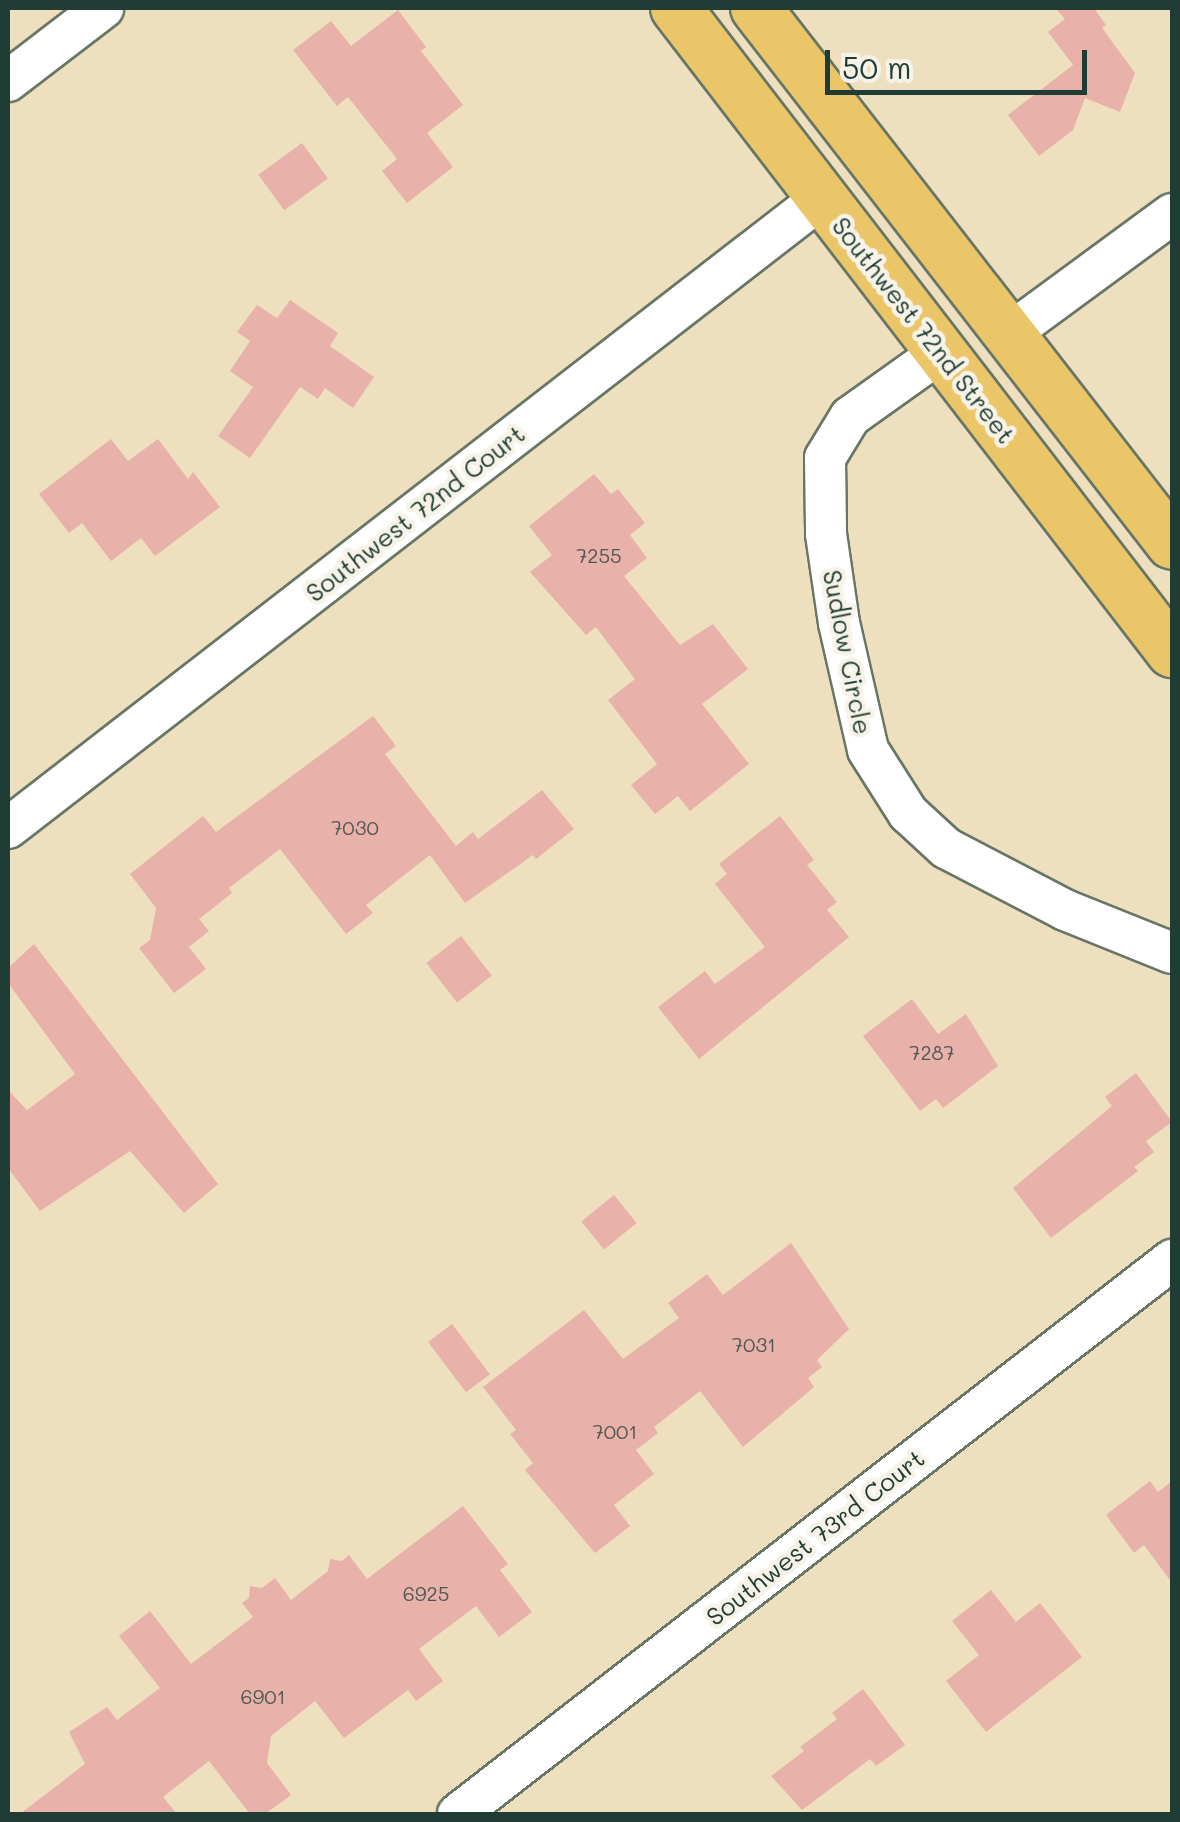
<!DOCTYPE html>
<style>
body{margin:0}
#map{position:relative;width:1180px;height:1822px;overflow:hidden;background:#eee0bf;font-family:Mali,sans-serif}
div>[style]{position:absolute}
.building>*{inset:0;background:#e8b1aa;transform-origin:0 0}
.roads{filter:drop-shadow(2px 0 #677665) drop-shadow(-2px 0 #677665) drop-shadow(0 2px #677665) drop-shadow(0 -2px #677665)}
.minor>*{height:40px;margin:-20px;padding:0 20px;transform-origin:20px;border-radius:20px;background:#fff}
.major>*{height:50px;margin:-25px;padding:0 25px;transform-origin:25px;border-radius:25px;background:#ebc669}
span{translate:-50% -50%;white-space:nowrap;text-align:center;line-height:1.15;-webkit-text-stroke:9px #f7f3e8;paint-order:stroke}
.number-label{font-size:20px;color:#515a52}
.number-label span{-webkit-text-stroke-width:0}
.street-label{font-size:25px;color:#1f3d34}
.frame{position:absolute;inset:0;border:10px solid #1f3d34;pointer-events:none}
.scale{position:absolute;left:825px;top:50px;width:262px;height:45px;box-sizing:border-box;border:5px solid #1f3d34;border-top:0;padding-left:12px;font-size:30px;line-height:35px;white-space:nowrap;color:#1f3d34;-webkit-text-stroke:8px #f7f3e8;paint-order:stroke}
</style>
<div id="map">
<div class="building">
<i style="clip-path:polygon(1055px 8px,1094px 8px,1106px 25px,1102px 28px,1135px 73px,1120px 112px,1085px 98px,1073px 130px,1039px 156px,1008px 115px,1073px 65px,1048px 32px,1065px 19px)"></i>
<i style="clip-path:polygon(398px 10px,426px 47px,421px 51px,463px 105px,427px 133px,453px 167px,407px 203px,382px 171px,397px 159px,348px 97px,337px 106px,293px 50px,331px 21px,351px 46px)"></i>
<i style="left:302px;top:143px;width:44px;height:54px;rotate:54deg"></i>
<i style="clip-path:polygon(290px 300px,338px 333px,330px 346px,374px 377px,353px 408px,325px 388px,318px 399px,300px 387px,250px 458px,218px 436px,253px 387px,230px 371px,250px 341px,237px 332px,257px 305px,277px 318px)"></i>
<i style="clip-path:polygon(111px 439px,128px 461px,158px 439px,188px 479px,193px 472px,220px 507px,155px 556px,141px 538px,111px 561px,82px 523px,69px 533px,39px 494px)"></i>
<i style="clip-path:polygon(594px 474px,611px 494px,618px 489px,645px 523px,630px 535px,647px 558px,624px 576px,680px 645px,713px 624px,748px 669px,702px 704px,749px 764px,690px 811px,678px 796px,655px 814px,631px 785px,657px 764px,608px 700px,635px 679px,596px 627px,586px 635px,530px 572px,552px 555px,529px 526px)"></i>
<i style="clip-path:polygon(373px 716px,396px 746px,385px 754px,456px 846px,473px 832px,478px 839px,542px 790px,574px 829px,536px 859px,533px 855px,465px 903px,430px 855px,366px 905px,373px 913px,346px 934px,280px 849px,229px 888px,232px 893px,199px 919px,209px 931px,189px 947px,206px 969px,174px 993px,139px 948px,150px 940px,156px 908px,130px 874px,203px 816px,216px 832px)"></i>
<i style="clip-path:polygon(780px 816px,814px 860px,807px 865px,837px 902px,827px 910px,849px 937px,699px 1059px,658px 1007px,705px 971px,715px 984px,765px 947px,715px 884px,727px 874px,719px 864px)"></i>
<i style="left:461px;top:936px;width:50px;height:44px;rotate:52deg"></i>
<i style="clip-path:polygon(34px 944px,218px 1184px,184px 1213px,130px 1151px,40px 1211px,8px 1168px,8px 1090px,27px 1110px,75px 1074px,8px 983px,8px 968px)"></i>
<i style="clip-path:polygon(912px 999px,938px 1034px,966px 1014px,998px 1066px,943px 1108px,936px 1099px,920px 1111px,863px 1036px)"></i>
<i style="clip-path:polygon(1136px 1073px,1172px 1122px,1146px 1141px,1154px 1152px,1134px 1167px,1138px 1171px,1051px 1238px,1013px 1188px,1112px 1106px,1105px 1097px)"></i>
<i style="left:614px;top:1195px;width:36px;height:42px;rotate:51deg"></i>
<i style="clip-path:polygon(791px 1243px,849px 1329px,817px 1360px,822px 1367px,808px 1378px,814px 1387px,743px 1447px,700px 1391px,654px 1427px,658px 1433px,636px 1450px,654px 1474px,614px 1505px,630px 1526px,595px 1553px,525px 1470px,533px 1463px,510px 1434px,516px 1430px,483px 1387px,584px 1310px,623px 1359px,679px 1318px,668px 1303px,707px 1274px,723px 1295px)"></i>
<i style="left:452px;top:1324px;width:63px;height:30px;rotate:53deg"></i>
<i style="clip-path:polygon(1150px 1481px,1158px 1492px,1172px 1481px,1172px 1583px,1144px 1545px,1134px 1553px,1106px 1515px)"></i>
<i style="clip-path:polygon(463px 1506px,508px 1564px,500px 1570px,532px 1612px,499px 1637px,476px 1606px,419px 1649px,443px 1681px,416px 1701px,408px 1690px,344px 1738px,315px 1701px,271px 1736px,267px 1763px,291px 1795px,265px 1814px,250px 1814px,209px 1761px,163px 1797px,177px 1814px,20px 1814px,85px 1764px,69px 1732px,107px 1707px,117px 1720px,160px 1688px,119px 1636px,150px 1611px,191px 1664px,253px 1617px,242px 1603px,249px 1598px,250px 1586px,262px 1588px,275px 1578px,291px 1600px,328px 1571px,330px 1559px,342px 1561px,349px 1555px,367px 1579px)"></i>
<i style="clip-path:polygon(991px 1590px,1016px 1622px,1040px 1603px,1082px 1657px,986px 1732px,946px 1681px,979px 1655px,952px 1621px)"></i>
<i style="clip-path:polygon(863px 1689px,905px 1745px,876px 1766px,870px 1759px,802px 1810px,771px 1776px,804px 1751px,800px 1747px,837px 1719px,832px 1713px)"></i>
</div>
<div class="roads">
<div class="minor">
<i style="left:8px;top:81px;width:120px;rotate:-37.5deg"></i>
<i style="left:1010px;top:333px;width:201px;rotate:-36.3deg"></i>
<i style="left:941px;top:352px;width:112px;rotate:144.5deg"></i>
<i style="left:850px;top:417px;width:48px;rotate:121.4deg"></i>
<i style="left:825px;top:458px;width:76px;rotate:89.2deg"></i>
<i style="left:826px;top:534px;width:90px;rotate:81.7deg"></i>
<i style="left:839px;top:623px;width:130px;rotate:77.1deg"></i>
<i style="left:868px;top:750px;width:75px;rotate:57.6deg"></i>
<i style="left:908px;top:813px;width:52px;rotate:42.6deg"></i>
<i style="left:946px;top:848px;width:134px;rotate:27.5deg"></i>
<i style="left:1065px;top:910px;width:115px;rotate:21.9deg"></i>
<i style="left:8px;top:828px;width:1031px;rotate:-37.75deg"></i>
<i style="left:458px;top:1814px;width:904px;rotate:-37.81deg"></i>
</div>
<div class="major">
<i style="left:676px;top:8px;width:813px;rotate:52.4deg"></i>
<i style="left:756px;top:8px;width:678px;rotate:52.18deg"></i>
</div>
</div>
<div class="number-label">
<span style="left:599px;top:555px">7255</span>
<span style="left:355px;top:827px">7030</span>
<span style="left:932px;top:1052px">7287</span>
<span style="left:754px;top:1344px">7031</span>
<span style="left:615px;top:1431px">7001</span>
<span style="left:426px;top:1593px">6925</span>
<span style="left:263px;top:1696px">6901</span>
</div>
<div class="street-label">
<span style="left:924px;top:330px;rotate:52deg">Southwest 72nd Street</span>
<span style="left:415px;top:513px;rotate:-38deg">Southwest 72nd Court</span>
<span style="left:848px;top:652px;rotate:79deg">Sudlow Circle</span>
<span style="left:815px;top:1537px;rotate:-38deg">Southwest 73rd Court</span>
</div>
<div class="frame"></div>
<div class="scale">50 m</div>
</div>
